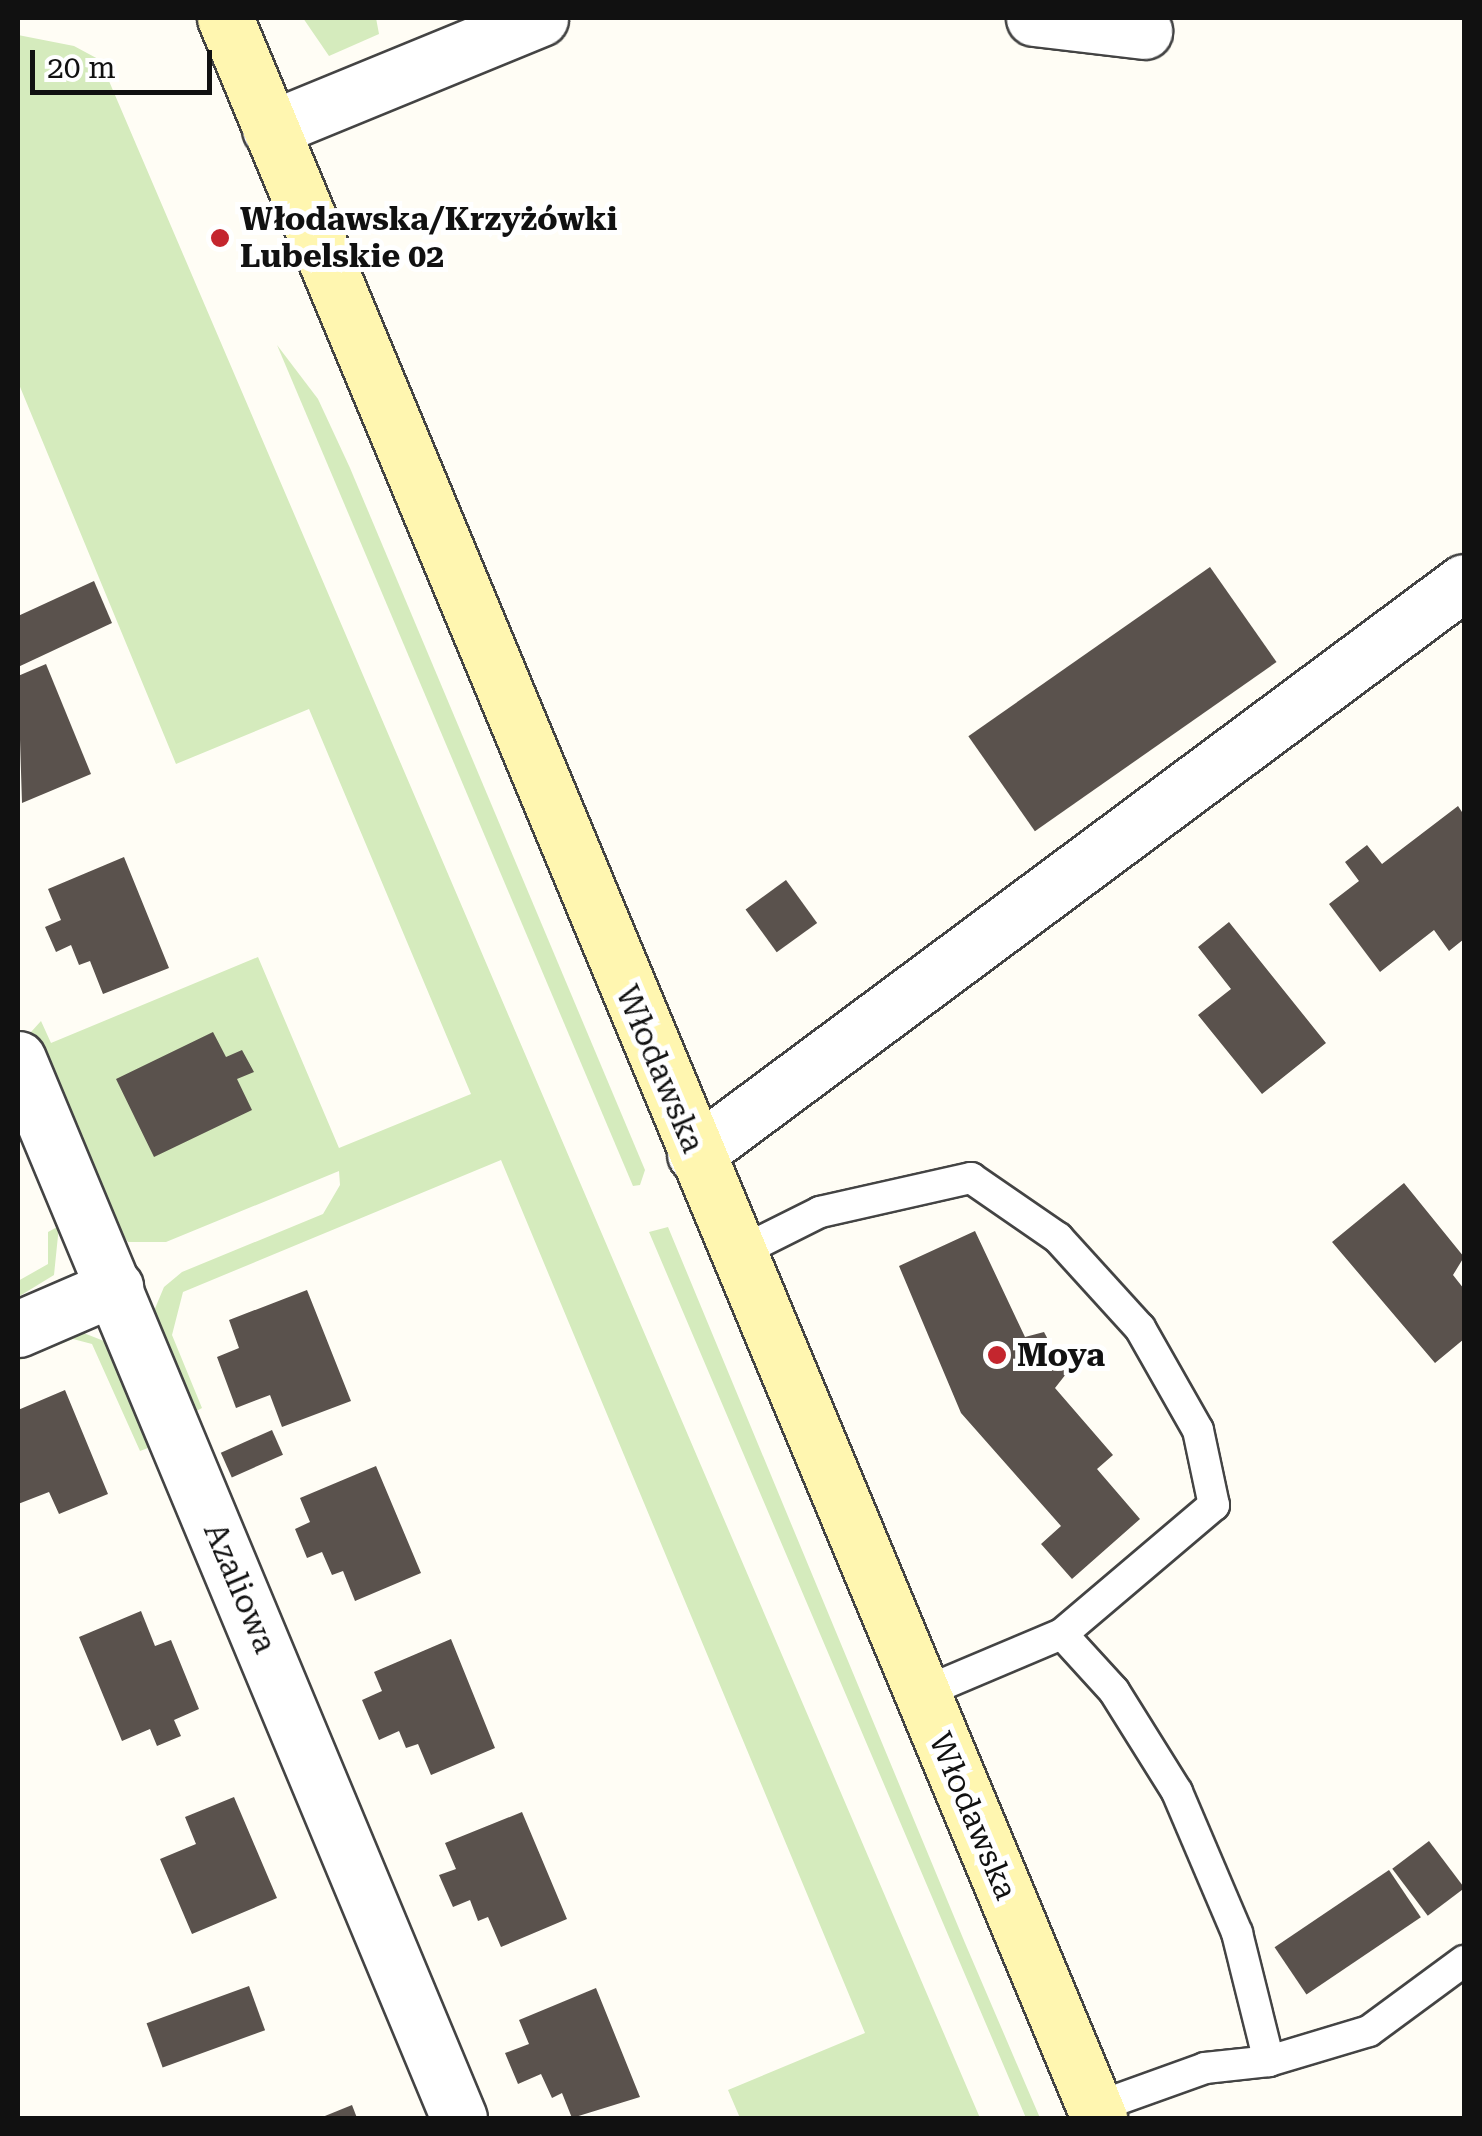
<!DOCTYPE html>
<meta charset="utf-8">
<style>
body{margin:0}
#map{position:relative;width:1482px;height:2136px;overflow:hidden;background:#fffdf5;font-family:"Roboto Serif",serif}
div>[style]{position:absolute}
.green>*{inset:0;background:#d5ebbd}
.building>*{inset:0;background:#5a524d;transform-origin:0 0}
.roads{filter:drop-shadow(2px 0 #444) drop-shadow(-2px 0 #444) drop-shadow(0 2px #444) drop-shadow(0 -2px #444)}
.service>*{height:30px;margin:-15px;padding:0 15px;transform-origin:15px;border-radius:15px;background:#fff}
.minor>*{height:55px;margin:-27.5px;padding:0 27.5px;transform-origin:27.5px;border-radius:27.5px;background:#fff}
.secondary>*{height:55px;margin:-27.5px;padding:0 27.5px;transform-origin:27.5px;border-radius:27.5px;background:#fff6b0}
.dots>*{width:28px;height:28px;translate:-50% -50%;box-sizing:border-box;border:5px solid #fff;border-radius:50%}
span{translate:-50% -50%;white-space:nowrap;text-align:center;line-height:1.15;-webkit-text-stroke:10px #fff;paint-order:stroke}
.poi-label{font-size:32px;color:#111;font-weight:700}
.left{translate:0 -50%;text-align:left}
.street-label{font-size:32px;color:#111}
.frame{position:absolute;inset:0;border:20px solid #111;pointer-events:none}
.scale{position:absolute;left:30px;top:50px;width:182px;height:45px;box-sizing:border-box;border:5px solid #111;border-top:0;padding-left:12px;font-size:30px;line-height:35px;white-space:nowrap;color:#111;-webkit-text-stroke:8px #fff;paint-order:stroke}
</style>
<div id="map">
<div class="green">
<i style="clip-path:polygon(303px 18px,376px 18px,379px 34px,329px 56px)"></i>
<i style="clip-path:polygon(18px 35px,74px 46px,100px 60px,980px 2118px,740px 2118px,728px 2090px,865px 2033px,501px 1160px,183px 1292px,172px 1335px,202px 1408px,185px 1417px,151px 1318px,164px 1287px,182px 1272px,323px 1214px,340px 1185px,339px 1171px,166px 1242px,128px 1242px,102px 1209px,31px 1032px,41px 1021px,51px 1043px,258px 957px,339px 1148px,471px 1094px,309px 709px,176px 764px,18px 382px)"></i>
<i style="clip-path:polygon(277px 345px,318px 399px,350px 468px,645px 1170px,640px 1185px,633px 1186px)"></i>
<i style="clip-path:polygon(59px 1226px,54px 1275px,18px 1297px,18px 1281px,48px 1264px,48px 1232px)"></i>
<i style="clip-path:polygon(668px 1227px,965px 1943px,1040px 2118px,1026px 2118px,649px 1232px)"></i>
<i style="clip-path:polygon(76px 1330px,109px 1343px,156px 1445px,140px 1451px,92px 1344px,73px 1339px,18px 1361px,18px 1350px)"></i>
</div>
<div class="building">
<i style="left:1210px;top:567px;width:116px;height:295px;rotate:55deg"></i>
<i style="clip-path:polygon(94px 581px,112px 623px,18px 667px,18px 616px)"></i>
<i style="clip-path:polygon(46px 664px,91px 774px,22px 803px,18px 676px)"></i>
<i style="clip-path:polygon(1458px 806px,1464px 815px,1464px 939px,1449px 951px,1434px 930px,1380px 972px,1329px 904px,1359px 881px,1345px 862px,1367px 845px,1382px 864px)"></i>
<i style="clip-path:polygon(124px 857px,169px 968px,103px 994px,90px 961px,79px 965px,71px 945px,56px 952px,45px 927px,61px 920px,48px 889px)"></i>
<i style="left:786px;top:880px;width:53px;height:50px;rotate:54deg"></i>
<i style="clip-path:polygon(1229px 922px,1326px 1043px,1262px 1094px,1198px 1015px,1231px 989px,1198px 947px)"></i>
<i style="clip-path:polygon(213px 1032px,226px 1057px,242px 1050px,254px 1072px,237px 1079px,252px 1110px,154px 1157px,116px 1079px)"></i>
<i style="clip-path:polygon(1404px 1183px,1464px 1257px,1453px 1275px,1464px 1289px,1464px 1339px,1435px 1363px,1332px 1242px)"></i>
<i style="clip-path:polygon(975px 1231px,1025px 1337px,1044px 1332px,1066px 1374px,1055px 1388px,1113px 1455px,1097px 1469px,1140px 1519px,1072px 1579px,1041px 1544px,1061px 1526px,961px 1413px,899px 1266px)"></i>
<i style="clip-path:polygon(307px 1290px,351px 1401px,282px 1427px,270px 1395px,236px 1408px,217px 1357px,239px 1348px,229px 1320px)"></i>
<i style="clip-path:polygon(65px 1390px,108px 1494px,59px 1514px,49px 1492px,18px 1504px,18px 1410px)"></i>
<i style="left:272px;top:1430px;width:27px;height:56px;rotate:66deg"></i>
<i style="clip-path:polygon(376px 1466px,421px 1573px,355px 1601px,343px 1571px,332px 1575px,322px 1552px,307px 1558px,295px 1529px,310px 1522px,300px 1498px)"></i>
<i style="clip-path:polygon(141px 1611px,155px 1646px,171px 1640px,199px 1709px,174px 1720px,181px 1736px,157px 1746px,150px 1729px,122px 1741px,79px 1637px)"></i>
<i style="clip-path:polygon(451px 1639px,495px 1748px,431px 1775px,418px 1744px,406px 1748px,399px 1731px,379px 1740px,362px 1700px,382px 1691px,374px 1672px)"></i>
<i style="clip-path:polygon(234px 1797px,277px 1898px,192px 1934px,160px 1859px,196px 1844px,185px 1817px)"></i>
<i style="clip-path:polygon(522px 1812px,567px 1919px,501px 1947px,488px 1917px,478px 1921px,470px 1900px,453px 1907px,439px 1875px,456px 1869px,445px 1843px)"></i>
<i style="left:1429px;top:1841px;width:59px;height:46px;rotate:53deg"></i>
<i style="left:1389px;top:1870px;width:57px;height:138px;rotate:56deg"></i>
<i style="left:249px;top:1986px;width:47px;height:109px;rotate:70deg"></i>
<i style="clip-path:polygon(596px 1988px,640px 2097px,572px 2118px,562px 2093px,552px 2098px,541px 2074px,518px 2084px,505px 2053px,529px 2044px,519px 2020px)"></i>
<i style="clip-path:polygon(352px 2105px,357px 2118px,320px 2118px)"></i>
</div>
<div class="roads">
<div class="service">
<i style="left:738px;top:1253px;width:92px;rotate:-26.6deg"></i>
<i style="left:820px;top:1212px;width:155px;rotate:-12.7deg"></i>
<i style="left:971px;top:1178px;width:106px;rotate:34.6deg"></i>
<i style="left:1058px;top:1238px;width:122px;rotate:47.7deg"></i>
<i style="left:1140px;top:1328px;width:117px;rotate:60.4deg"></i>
<i style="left:1198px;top:1430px;width:77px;rotate:78deg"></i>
<i style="left:1214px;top:1505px;width:199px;rotate:139.7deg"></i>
<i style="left:1062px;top:1634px;width:77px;rotate:47.6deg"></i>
<i style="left:1114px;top:1691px;width:119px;rotate:58deg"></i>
<i style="left:1177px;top:1792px;width:153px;rotate:66.9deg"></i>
<i style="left:1237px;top:1933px;width:132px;rotate:76deg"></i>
<i style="left:922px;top:1693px;width:152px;rotate:-22.9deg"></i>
<i style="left:1094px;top:2108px;width:118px;rotate:-19.8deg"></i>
<i style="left:1205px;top:2068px;width:64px;rotate:-6.2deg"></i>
<i style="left:1269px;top:2061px;width:104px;rotate:-16.7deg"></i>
<i style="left:1369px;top:2031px;width:118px;rotate:-36.4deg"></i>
</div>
<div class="minor">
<i style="left:1034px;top:18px;width:111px;rotate:6.7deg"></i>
<i style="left:270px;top:129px;width:292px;rotate:-22.3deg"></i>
<i style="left:18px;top:1059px;width:1147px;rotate:67.39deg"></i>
<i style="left:695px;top:1154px;width:958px;rotate:-36.64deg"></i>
<i style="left:18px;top:1329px;width:106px;rotate:-23.4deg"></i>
</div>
<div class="secondary">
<i style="left:225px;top:18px;width:2275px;rotate:67.4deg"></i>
</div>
</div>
<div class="dots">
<i style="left:220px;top:238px;background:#c4262e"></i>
<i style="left:997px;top:1355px;background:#c4262e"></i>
</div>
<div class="poi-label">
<span class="left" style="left:240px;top:238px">Włodawska/Krzyżówki<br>Lubelskie 02</span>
<span class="left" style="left:1017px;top:1355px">Moya</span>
</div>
<div class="street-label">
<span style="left:660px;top:1069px;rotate:67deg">Włodawska</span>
<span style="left:240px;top:1588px;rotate:67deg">Azaliowa</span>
<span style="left:973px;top:1816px;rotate:67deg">Włodawska</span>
</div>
<div class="frame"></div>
<div class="scale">20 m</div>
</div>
